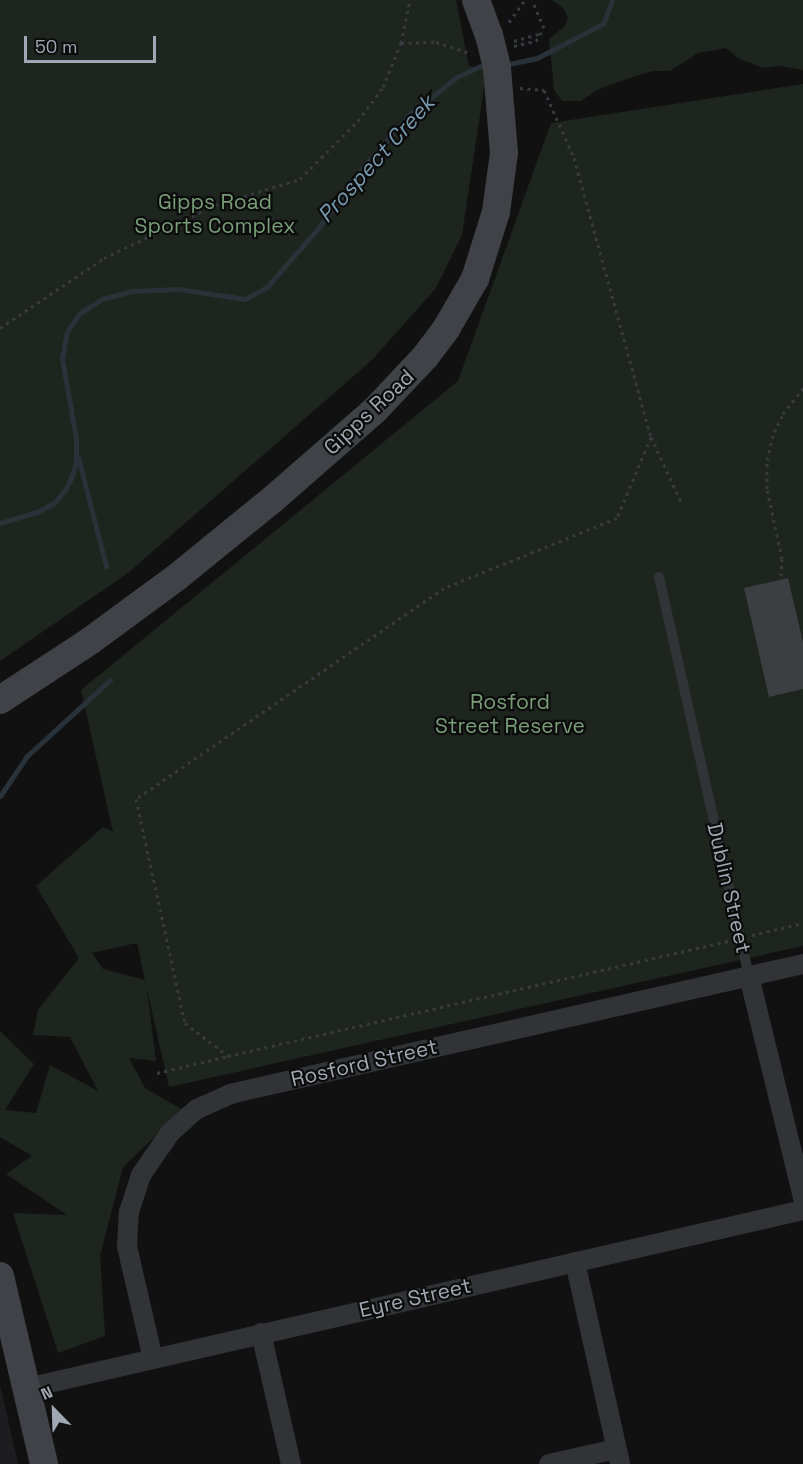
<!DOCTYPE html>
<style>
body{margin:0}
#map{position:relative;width:803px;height:1464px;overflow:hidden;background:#111112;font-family:"Space Grotesk",sans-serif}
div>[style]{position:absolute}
.built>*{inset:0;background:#1d1d1f}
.green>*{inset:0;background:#1d251e}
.stream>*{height:5px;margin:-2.5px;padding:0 2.5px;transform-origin:2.5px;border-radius:2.5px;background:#293238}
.building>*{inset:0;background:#3d3e42}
.path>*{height:3px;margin-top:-1.5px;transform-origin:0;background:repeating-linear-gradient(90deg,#383a3e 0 3px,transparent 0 7.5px)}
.service>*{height:10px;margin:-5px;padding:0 5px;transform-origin:5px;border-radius:5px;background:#323337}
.minor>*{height:20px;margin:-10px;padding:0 10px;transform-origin:10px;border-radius:10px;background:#323337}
.secondary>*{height:28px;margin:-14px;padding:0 14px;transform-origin:14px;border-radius:14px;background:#404247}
.secondary-bridge>*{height:28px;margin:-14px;padding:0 14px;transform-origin:14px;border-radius:14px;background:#404247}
span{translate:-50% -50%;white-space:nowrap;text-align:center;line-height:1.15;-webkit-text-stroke:4.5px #0c0c0d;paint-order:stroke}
.park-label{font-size:21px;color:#799e79}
.street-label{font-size:21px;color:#a2a8b3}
.water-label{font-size:22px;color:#7999af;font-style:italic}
.north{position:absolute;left:24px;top:1380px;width:60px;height:60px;-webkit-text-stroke:4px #0c0c0d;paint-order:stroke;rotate:337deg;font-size:16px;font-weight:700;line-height:24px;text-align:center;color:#a2a8b3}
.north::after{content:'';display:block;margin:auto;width:21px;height:27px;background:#a2a8b3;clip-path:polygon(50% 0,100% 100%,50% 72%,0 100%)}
.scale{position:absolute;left:24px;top:36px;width:132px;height:27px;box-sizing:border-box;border:3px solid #a2a8b3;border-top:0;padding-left:8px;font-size:18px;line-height:21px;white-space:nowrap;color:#a2a8b3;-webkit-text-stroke:4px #0c0c0d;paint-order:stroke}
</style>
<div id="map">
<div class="built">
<i style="clip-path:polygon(0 1385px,18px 1463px,17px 1464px,0 1464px)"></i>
</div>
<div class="green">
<i style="clip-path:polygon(0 0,456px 0,469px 66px,487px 68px,462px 235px,436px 288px,372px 360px,128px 573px,0 661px)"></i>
<i style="clip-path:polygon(552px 0,803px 0,803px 70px,780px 66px,763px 68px,738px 58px,726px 48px,698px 53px,670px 71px,652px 71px,618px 82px,597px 90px,581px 101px,562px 101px,554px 90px,549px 39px,565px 26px,568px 17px,563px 8px)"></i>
<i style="clip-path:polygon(evenodd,803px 84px,803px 946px,169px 1087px,147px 989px,156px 1061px,129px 1058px,145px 1088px,183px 1110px,123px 1167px,100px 1256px,105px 1336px,58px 1353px,13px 1213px,67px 1215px,6px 1174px,32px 1156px,0 1137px,0 1031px,34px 1064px,5px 1110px,36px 1113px,50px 1065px,98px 1091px,70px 1037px,33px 1035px,38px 1010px,79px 958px,36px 886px,103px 827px,113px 832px,81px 690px,458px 381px,551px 123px,803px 84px,137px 943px,145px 980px,103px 969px,92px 953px,137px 943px)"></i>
</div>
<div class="stream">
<i style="left:504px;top:65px;width:34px;rotate:-12deg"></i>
<i style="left:537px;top:58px;width:74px;rotate:-27.3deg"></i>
<i style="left:603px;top:24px;width:26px;rotate:-69deg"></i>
<i style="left:78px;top:457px;width:113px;rotate:75.6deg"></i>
<i style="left:0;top:523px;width:39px;rotate:-17deg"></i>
<i style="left:37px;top:512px;width:19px;rotate:-28deg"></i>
<i style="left:54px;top:503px;width:17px;rotate:-50deg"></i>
<i style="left:65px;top:490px;width:16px;rotate:-63deg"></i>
<i style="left:72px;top:476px;width:16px;rotate:-75deg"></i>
<i style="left:76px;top:461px;width:22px;rotate:-90deg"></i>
<i style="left:76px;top:439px;width:81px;rotate:-99.9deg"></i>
<i style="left:62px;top:359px;width:27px;rotate:-80deg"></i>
<i style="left:67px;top:332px;width:23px;rotate:-56deg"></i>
<i style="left:80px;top:313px;width:26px;rotate:-32deg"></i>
<i style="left:102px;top:299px;width:30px;rotate:-15deg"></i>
<i style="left:131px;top:291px;width:47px;rotate:-2.4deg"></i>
<i style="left:178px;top:289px;width:68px;rotate:8.5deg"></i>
<i style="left:245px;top:299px;width:25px;rotate:-29deg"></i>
<i style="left:267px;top:287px;width:79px;rotate:-49.1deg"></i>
<i style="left:319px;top:227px;width:76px;rotate:-53.6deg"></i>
<i style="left:364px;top:166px;width:71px;rotate:-48.4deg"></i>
<i style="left:411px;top:113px;width:58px;rotate:-38deg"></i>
<i style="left:457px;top:77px;width:26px;rotate:-25deg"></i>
<i style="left:481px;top:66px;width:8px;rotate:7deg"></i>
<i style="left:0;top:796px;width:48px;rotate:-56deg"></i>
<i style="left:27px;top:756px;width:113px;rotate:-42.5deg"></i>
</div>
<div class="building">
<i style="clip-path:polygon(788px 578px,803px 642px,803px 689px,769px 697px,744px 588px)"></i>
</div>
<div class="path">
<i style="left:509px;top:22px;width:27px;rotate:-54deg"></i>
<i style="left:514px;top:41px;width:26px;rotate:-16deg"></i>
<i style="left:401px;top:43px;width:35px;rotate:-2deg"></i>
<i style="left:436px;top:42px;width:38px;rotate:18deg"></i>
<i style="left:514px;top:46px;width:23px;rotate:-13deg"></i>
<i style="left:536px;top:41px;width:15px;rotate:-58deg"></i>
<i style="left:544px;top:28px;width:30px;rotate:-113deg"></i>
<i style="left:520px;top:88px;width:24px;rotate:5deg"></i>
<i style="left:544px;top:90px;width:74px;rotate:66.2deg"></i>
<i style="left:574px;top:158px;width:289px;rotate:74.6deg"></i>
<i style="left:651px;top:437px;width:88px;rotate:112.8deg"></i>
<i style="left:617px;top:518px;width:187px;rotate:158deg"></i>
<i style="left:444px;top:588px;width:373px;rotate:145.6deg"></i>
<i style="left:136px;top:799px;width:229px;rotate:77.7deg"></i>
<i style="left:185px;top:1023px;width:54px;rotate:37.5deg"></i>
<i style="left:228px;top:1056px;width:513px;rotate:-12.95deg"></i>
<i style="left:0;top:328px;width:125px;rotate:-33.9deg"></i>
<i style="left:104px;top:258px;width:123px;rotate:-25.5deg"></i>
<i style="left:215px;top:205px;width:89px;rotate:-17deg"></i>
<i style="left:300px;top:179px;width:82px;rotate:-45deg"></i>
<i style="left:358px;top:121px;width:42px;rotate:-53.7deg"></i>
<i style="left:383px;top:87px;width:48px;rotate:-67.8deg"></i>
<i style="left:401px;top:43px;width:44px;rotate:-78.2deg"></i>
<i style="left:651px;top:437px;width:72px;rotate:65.2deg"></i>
<i style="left:781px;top:576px;width:17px;rotate:-87deg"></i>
<i style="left:782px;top:559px;width:72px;rotate:-102.1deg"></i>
<i style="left:767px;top:489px;width:29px;rotate:-90deg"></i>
<i style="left:767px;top:460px;width:29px;rotate:-76deg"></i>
<i style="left:774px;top:432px;width:20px;rotate:-63deg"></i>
<i style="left:783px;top:414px;width:33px;rotate:-52deg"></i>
<i style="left:752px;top:935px;width:52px;rotate:-13.2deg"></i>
<i style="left:157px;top:1073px;width:73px;rotate:-13.5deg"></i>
</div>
<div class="service">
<i style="left:659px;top:577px;width:409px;rotate:77.3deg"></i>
</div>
<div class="minor">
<i style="left:749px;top:976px;width:228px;rotate:76.3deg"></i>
<i style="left:575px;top:1262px;width:207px;rotate:77.4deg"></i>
<i style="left:261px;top:1333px;width:134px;rotate:77.1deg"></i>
<i style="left:153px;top:1359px;width:116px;rotate:-103deg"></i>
<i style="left:127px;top:1246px;width:34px;rotate:-87deg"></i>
<i style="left:129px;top:1212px;width:39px;rotate:-72deg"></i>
<i style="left:141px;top:1175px;width:51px;rotate:-55.4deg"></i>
<i style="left:170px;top:1133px;width:36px;rotate:-42deg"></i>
<i style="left:197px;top:1109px;width:36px;rotate:-24deg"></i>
<i style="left:230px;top:1094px;width:588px;rotate:-12.78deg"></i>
<i style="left:27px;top:1388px;width:796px;rotate:-12.92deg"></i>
<i style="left:549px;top:1464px;width:69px;rotate:-12.6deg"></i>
</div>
<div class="secondary">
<i style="left:476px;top:0;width:37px;rotate:70deg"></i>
<i style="left:0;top:700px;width:108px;rotate:-33.2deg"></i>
<i style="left:90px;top:641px;width:108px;rotate:-36.3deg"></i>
<i style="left:177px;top:577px;width:124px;rotate:-39.1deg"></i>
<i style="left:273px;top:499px;width:135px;rotate:-41.1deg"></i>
<i style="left:375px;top:410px;width:73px;rotate:-46.7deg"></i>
<i style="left:425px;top:357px;width:35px;rotate:-53deg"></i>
<i style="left:446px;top:329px;width:58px;rotate:-59.9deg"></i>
<i style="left:475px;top:279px;width:70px;rotate:-72.6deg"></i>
<i style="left:496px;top:212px;width:60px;rotate:-82.3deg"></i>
<i style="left:504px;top:153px;width:86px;rotate:-94.7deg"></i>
<i style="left:0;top:1276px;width:193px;rotate:76.8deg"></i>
</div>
<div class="secondary-bridge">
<i style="left:489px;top:35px;width:33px;rotate:76deg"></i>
</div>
<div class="park-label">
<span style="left:215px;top:214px">Gipps Road<br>Sports Complex</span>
<span style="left:510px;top:714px">Rosford<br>Street Reserve</span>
</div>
<div class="street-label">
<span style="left:369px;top:412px;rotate:-43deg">Gipps Road</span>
<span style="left:729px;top:888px;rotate:77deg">Dublin Street</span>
<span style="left:364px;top:1063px;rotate:-13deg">Rosford Street</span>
<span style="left:415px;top:1298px;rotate:-13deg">Eyre Street</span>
</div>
<div class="water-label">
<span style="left:376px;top:159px;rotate:-48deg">Prospect Creek</span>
</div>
<div class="north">N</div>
<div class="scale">50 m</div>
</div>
